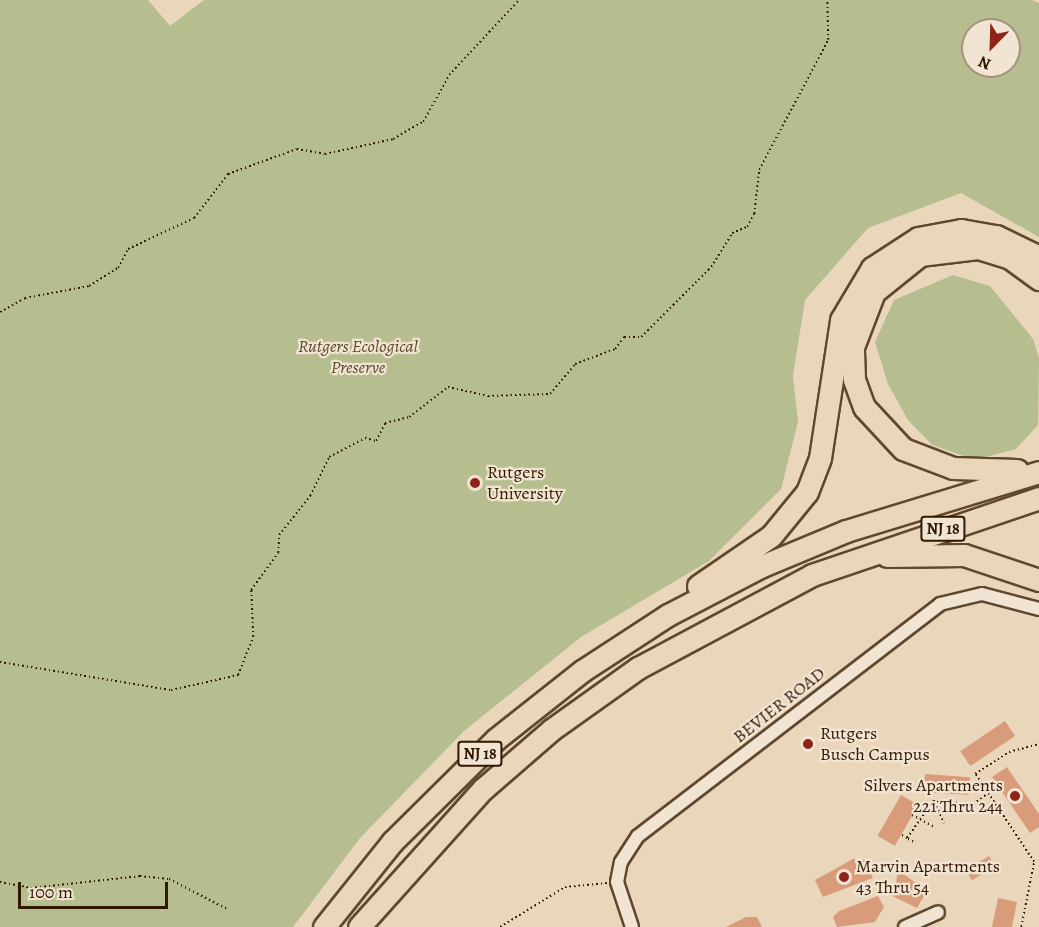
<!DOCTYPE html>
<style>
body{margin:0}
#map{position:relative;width:1039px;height:927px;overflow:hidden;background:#ead6ba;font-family:Alegreya,serif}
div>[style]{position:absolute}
.green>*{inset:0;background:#b6be90}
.building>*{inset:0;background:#d99c7b;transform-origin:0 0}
.path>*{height:1.5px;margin-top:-0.75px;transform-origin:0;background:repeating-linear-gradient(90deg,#311800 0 1.5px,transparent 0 4.5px)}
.roads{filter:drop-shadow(2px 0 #5f482e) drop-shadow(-2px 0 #5f482e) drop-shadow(0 2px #5f482e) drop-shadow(0 -2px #5f482e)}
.minor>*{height:12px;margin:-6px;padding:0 6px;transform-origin:6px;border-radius:6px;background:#f1e4d2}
.motorway>*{height:21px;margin:-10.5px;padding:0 10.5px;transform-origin:10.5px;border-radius:10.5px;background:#ead6ba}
.dots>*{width:16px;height:16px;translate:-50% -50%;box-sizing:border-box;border:3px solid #f1e4d2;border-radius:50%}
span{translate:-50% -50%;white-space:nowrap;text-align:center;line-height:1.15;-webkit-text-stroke:4.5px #f1e4d2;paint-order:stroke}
.shield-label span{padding:2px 4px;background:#f1e4d2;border:2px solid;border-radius:4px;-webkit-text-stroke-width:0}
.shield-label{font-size:16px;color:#311800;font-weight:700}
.park-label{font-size:18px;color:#594a2b;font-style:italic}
.poi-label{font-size:18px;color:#311800}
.left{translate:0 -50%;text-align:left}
.right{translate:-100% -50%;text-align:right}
.street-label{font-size:18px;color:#311800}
.north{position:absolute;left:961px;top:18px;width:60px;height:60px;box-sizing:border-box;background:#f1e4d2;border:2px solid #a4927e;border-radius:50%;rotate:203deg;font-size:16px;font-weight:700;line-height:24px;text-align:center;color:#311800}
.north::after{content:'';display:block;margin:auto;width:21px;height:27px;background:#8f2418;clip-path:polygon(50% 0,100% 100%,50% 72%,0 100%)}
.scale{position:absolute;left:18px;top:882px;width:150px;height:27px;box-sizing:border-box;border:3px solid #311800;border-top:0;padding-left:8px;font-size:18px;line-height:21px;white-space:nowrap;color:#311800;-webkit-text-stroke:4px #f1e4d2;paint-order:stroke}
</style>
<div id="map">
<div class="green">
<i style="clip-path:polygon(evenodd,0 0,148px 0,170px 26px,204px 0,1032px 0,1039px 3px,1039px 237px,961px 193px,868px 228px,805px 300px,793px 376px,798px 422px,781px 489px,709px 561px,581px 637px,464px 731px,360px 838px,293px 927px,0 927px,0 0,973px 30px,1009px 30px,1009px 66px,973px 66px,973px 30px)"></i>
<i style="clip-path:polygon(953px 275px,990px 286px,1033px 339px,1039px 358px,1038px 425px,1016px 449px,975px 460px,932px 445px,908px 420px,888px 384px,875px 342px,894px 300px)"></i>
</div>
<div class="building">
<i style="left:1005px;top:721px;width:18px;height:54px;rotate:56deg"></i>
<i style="clip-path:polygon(1007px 767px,1039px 814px,1039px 827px,1030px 833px,992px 777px)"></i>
<i style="left:925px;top:774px;width:45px;height:18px;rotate:4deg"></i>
<i style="left:901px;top:795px;width:20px;height:47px;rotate:30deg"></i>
<i style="left:989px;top:856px;width:12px;height:27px;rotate:59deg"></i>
<i style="clip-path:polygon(853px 859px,865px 860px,873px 878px,823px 897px,815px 880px)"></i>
<i style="clip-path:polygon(898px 870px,927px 891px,917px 908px,886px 893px,896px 883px)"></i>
<i style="clip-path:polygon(878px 896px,884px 907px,875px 922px,837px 927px,833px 917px,839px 911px)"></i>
<i style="clip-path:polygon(998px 898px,1017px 902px,1012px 927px,992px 927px)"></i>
<i style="clip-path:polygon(746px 917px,757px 917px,762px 927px,726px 927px)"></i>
</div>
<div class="path">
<i style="left:0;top:312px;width:29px;rotate:-29deg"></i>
<i style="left:25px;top:298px;width:65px;rotate:-10.6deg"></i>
<i style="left:89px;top:286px;width:34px;rotate:-32deg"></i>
<i style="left:118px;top:268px;width:21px;rotate:-62deg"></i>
<i style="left:128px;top:249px;width:73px;rotate:-25.2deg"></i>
<i style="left:194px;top:218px;width:56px;rotate:-52.3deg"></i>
<i style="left:228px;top:174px;width:73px;rotate:-19.9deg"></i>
<i style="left:297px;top:149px;width:28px;rotate:10deg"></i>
<i style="left:325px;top:154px;width:70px;rotate:-12.4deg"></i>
<i style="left:393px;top:139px;width:34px;rotate:-30deg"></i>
<i style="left:423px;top:122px;width:54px;rotate:-61deg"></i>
<i style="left:449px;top:75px;width:103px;rotate:-47deg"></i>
<i style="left:0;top:662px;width:173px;rotate:9.3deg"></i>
<i style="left:171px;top:690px;width:69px;rotate:-12.6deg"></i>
<i style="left:238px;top:675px;width:41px;rotate:-68.5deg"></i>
<i style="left:253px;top:637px;width:47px;rotate:-92.4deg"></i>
<i style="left:251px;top:590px;width:46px;rotate:-53.9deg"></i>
<i style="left:278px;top:553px;width:18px;rotate:-87deg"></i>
<i style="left:279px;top:535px;width:50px;rotate:-51.5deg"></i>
<i style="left:310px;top:496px;width:43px;rotate:-64deg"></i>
<i style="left:329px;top:457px;width:41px;rotate:-27.8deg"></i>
<i style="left:365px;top:438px;width:11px;rotate:15deg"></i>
<i style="left:376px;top:441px;width:20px;rotate:-63deg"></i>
<i style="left:385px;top:423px;width:25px;rotate:-14deg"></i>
<i style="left:409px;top:417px;width:49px;rotate:-37.6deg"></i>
<i style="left:448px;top:387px;width:41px;rotate:12.7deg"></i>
<i style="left:488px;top:396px;width:62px;rotate:-1.8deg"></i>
<i style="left:550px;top:394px;width:39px;rotate:-50deg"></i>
<i style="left:575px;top:364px;width:43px;rotate:-20.6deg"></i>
<i style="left:615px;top:349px;width:15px;rotate:-53deg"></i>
<i style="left:624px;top:337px;width:17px"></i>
<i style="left:641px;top:337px;width:99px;rotate:-45deg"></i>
<i style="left:711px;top:267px;width:40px;rotate:-58deg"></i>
<i style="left:732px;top:233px;width:16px;rotate:-22deg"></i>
<i style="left:747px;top:227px;width:15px;rotate:-62deg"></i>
<i style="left:754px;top:214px;width:44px;rotate:-83.5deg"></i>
<i style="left:759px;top:170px;width:147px;rotate:-62deg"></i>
<i style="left:828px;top:40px;width:40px;rotate:-91.4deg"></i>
<i style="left:935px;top:802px;width:23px;rotate:67deg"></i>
<i style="left:958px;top:804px;width:9px;rotate:69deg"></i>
<i style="left:912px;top:815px;width:27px;rotate:28deg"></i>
<i style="left:902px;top:835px;width:6px;rotate:31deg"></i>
<i style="left:907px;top:838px;width:45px;rotate:-54.9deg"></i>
<i style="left:933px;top:801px;width:40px;rotate:4.3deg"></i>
<i style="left:973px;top:804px;width:17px;rotate:-36deg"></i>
<i style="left:908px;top:839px;width:7px;rotate:27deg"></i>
<i style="left:0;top:882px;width:32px;rotate:11deg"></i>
<i style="left:31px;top:888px;width:110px;rotate:-6.3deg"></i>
<i style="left:140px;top:876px;width:29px;rotate:6deg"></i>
<i style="left:169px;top:879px;width:65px;rotate:27.3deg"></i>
<i style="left:500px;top:927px;width:76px;rotate:-31.6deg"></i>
<i style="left:565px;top:887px;width:42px;rotate:-5.4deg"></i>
<i style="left:1021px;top:927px;width:66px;rotate:-78.7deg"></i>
<i style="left:1034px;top:862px;width:106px;rotate:-123.8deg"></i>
<i style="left:975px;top:774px;width:40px;rotate:-32.9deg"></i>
<i style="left:1009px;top:752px;width:31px;rotate:-15deg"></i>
</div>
<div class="roads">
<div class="minor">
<i style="left:632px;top:927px;width:47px;rotate:-108.4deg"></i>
<i style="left:617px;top:882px;width:20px;rotate:-79deg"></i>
<i style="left:621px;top:862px;width:31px;rotate:-57deg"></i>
<i style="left:638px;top:836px;width:381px;rotate:-37.5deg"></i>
<i style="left:940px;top:604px;width:43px;rotate:-13.4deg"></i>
<i style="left:982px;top:594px;width:59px;rotate:14.7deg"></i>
<i style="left:905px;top:927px;width:36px;rotate:-24deg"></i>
</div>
<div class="motorway">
<i style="left:1017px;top:470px;width:64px;rotate:-178.2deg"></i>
<i style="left:953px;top:468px;width:53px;rotate:-159.2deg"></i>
<i style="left:903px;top:449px;width:57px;rotate:-132.9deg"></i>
<i style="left:864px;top:407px;width:30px;rotate:-110deg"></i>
<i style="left:854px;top:379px;width:32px;rotate:-92deg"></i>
<i style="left:853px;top:347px;width:59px;rotate:-69.1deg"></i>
<i style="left:874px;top:292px;width:59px;rotate:-38.8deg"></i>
<i style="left:920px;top:255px;width:58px;rotate:-6.9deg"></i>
<i style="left:978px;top:248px;width:34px;rotate:17deg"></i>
<i style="left:1010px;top:258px;width:36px;rotate:36deg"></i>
<i style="left:887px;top:556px;width:77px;rotate:-0.7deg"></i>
<i style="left:964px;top:555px;width:79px;rotate:18.4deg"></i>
<i style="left:698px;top:586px;width:88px;rotate:-34.4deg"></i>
<i style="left:771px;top:536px;width:57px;rotate:-50.7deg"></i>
<i style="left:807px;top:492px;width:36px;rotate:-69deg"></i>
<i style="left:820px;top:458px;width:140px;rotate:-81.3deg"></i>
<i style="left:841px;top:320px;width:61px;rotate:-59.2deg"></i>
<i style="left:872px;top:268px;width:55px;rotate:-33.1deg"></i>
<i style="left:918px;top:238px;width:44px;rotate:-10.5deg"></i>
<i style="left:961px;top:230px;width:36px;rotate:10deg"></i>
<i style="left:996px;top:236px;width:48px;rotate:26deg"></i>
<i style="left:324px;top:927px;width:109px;rotate:-51.3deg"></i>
<i style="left:392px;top:842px;width:146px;rotate:-44.7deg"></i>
<i style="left:496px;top:739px;width:110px;rotate:-38.3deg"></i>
<i style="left:582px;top:671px;width:103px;rotate:-33.1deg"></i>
<i style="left:668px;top:615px;width:106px;rotate:-27.5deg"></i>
<i style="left:762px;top:566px;width:91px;rotate:-22.6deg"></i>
<i style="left:846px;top:531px;width:202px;rotate:-17deg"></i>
<i style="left:359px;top:927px;width:186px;rotate:-48.1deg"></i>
<i style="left:483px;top:789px;width:90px;rotate:-40.9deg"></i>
<i style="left:551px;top:730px;width:107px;rotate:-35.5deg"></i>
<i style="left:638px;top:668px;width:197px;rotate:-28.1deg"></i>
<i style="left:812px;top:575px;width:240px;rotate:-18.7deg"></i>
</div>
</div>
<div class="dots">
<i style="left:475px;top:483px;background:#8f2418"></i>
<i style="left:808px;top:744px;background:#8f2418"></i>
<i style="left:1015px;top:796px;background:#8f2418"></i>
<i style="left:844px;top:877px;background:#8f2418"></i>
</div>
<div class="shield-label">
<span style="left:943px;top:529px">NJ 18</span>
<span style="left:480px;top:754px">NJ 18</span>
</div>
<div class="park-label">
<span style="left:358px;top:357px">Rutgers Ecological<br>Preserve</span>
</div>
<div class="poi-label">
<span class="left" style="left:487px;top:483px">Rutgers<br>University</span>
<span class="left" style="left:820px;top:744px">Rutgers<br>Busch Campus</span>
<span class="right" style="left:1003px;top:796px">Silvers Apartments<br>221 Thru 244</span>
<span class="left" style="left:856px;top:877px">Marvin Apartments<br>43 Thru 54</span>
</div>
<div class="street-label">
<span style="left:779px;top:705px;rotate:-38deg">BEVIER ROAD</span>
</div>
<div class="north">N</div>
<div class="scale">100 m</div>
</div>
